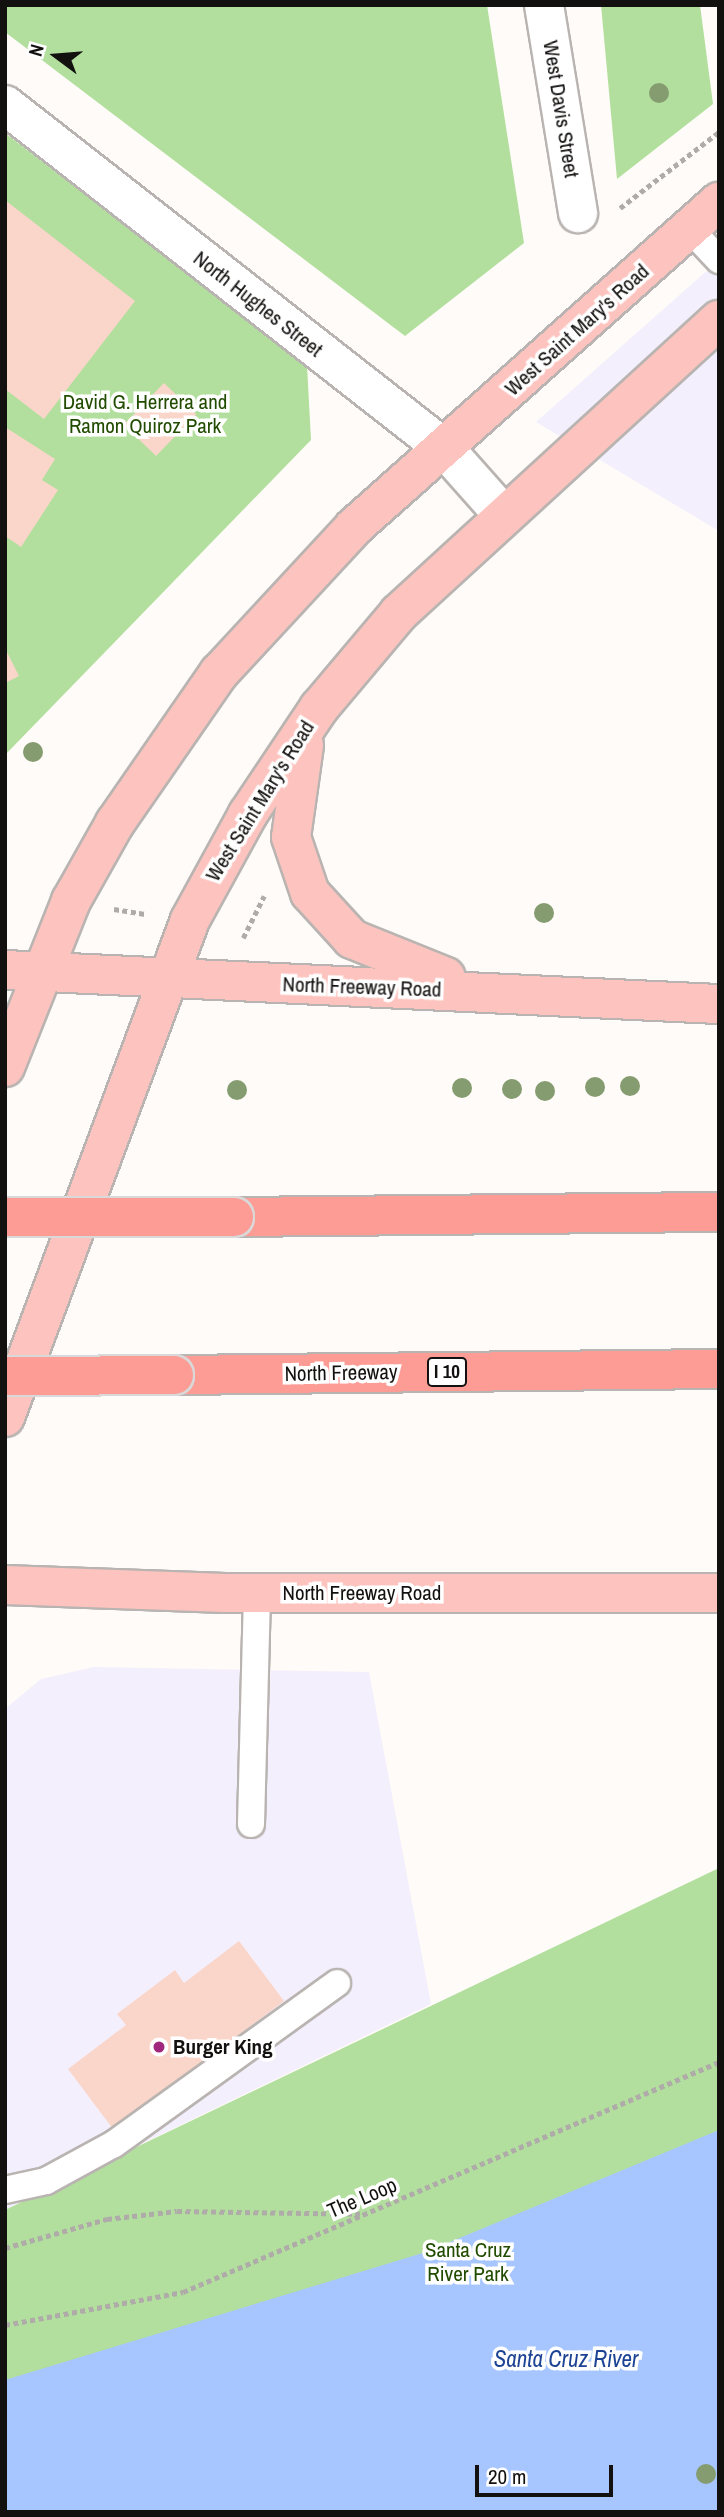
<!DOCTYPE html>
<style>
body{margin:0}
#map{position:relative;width:724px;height:2517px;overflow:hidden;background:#fffbf8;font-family:"Archivo Narrow",sans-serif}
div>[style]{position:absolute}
.commercial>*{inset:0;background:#f4effc}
.green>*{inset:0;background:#b2df9d}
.water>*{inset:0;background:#a7c6ff}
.building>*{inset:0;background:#fad6ca;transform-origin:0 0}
.path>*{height:4.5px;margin-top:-2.25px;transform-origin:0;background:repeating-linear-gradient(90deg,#aeaba9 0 5px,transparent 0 8.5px)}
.roads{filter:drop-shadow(2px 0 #b9b4b1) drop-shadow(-2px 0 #b9b4b1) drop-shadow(0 2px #b9b4b1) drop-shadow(0 -2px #b9b4b1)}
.lane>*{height:26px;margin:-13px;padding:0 13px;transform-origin:13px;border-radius:13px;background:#fff}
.street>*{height:38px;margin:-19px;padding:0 19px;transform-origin:19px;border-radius:19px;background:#fff}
.primary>*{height:38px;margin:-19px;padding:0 19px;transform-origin:19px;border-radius:19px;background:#fdc4bf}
.highway>*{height:38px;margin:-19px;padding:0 19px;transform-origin:19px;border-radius:19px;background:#fc9c95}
.bridges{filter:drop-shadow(2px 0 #d9d9d9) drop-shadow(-2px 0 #d9d9d9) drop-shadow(0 2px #d9d9d9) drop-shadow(0 -2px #d9d9d9)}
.highway-bridge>*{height:38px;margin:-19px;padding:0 19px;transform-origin:19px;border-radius:19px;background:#fc9c95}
.trees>*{width:20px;height:20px;margin:-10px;border-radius:50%;background:#859b70}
.dots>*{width:19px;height:19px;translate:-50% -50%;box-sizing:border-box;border:4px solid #fff;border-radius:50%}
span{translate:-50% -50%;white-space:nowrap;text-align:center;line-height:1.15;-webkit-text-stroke:7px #fff;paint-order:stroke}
.shield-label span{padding:2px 5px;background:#fff;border:2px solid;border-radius:5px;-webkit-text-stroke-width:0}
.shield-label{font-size:19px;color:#131110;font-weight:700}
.street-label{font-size:21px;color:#131110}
.park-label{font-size:21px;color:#214c00}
.poi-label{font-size:21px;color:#131110;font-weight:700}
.left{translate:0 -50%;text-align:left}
.water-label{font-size:23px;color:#1d4394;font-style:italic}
.frame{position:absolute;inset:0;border:7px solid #131110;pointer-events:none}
.north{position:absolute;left:21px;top:21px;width:70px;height:70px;-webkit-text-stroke:5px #fff;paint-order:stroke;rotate:286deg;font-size:19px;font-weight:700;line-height:28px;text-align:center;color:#131110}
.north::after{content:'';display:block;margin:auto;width:24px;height:32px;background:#131110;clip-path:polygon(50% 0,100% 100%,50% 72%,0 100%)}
.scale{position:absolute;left:475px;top:2465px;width:138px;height:32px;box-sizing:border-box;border:4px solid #131110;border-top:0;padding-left:9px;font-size:21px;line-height:24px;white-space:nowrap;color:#131110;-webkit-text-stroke:5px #fff;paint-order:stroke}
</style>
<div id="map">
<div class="commercial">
<i style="clip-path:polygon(719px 260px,719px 531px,536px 422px)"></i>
<i style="clip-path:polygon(94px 1667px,369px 1672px,431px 2004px,5px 2210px,5px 1709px,41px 1679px)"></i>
</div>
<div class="green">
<i style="clip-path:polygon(5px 5px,487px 5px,524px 243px,405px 336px,5px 32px)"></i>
<i style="clip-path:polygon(601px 5px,700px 5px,713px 104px,617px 179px)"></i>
<i style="clip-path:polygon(5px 133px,307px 365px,311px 440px,5px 755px)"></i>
<i style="clip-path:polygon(719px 1868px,719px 2512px,5px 2512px,5px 2210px)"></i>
</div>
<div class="water">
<i style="clip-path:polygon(719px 2130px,719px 2512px,5px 2512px,5px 2380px,426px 2252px)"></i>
</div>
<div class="building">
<i style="clip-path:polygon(5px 200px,135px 301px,44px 419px,5px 389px)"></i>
<i style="left:164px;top:383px;width:45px;height:58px;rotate:44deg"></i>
<i style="clip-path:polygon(5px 427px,55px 459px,42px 480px,58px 490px,21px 547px,5px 536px)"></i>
<i style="clip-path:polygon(5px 648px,19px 676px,5px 683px)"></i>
<i style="clip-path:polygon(239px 1941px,284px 2001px,113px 2129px,68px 2069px,126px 2025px,117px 2014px,175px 1970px,184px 1983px)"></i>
</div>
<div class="path">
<i style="left:620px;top:208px;width:125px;rotate:-37.5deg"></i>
<i style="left:114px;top:909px;width:33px;rotate:9deg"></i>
<i style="left:243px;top:938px;width:47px;rotate:-63.4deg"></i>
<i style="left:5px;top:2248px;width:106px;rotate:-15.9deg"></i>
<i style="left:107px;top:2219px;width:70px;rotate:-6.5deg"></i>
<i style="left:177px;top:2211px;width:183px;rotate:0.9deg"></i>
<i style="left:5px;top:2325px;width:181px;rotate:-10.5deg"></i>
<i style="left:183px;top:2292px;width:583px;rotate:-23.22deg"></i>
</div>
<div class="roads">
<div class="lane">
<i style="left:689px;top:228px;width:44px;rotate:46.8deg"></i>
<i style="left:251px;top:1824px;width:231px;rotate:-88.5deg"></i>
<i style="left:5px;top:2190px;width:42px;rotate:-12.4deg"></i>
<i style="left:46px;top:2181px;width:77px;rotate:-28.6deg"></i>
<i style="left:114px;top:2144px;width:275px;rotate:-35.8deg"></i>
</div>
<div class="street">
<i style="left:544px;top:5px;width:211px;rotate:80.7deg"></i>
<i style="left:5px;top:105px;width:559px;rotate:38.02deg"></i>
<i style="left:445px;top:449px;width:84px;rotate:48.4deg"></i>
</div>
<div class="primary">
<i style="left:304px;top:745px;width:93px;rotate:98deg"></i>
<i style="left:291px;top:837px;width:59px;rotate:71.3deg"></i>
<i style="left:310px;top:893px;width:62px;rotate:47.6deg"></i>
<i style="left:352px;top:939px;width:101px;rotate:22deg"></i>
<i style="left:5px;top:970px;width:715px;rotate:2.73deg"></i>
<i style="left:5px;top:1067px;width:179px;rotate:-68.3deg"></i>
<i style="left:71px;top:901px;width:90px;rotate:-60.6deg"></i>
<i style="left:115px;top:823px;width:183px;rotate:-55.3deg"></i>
<i style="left:219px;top:673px;width:199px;rotate:-47.2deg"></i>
<i style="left:354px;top:527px;width:489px;rotate:-41.7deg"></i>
<i style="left:5px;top:1417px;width:530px;rotate:-69.58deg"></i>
<i style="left:190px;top:920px;width:121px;rotate:-61.3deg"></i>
<i style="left:248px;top:814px;width:128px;rotate:-56.2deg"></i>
<i style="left:319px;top:708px;width:124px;rotate:-49.9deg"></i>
<i style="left:399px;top:613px;width:434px;rotate:-42.5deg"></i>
<i style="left:5px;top:1585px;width:220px;rotate:2.1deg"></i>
<i style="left:225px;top:1593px;width:494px"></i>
</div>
<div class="highway">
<i style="left:234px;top:1217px;width:485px;rotate:-0.6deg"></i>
<i style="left:174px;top:1375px;width:545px;rotate:-0.63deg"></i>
</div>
</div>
<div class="bridges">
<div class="highway-bridge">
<i style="left:5px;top:1217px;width:229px"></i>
<i style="left:5px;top:1376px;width:169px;rotate:-0.3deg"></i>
</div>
</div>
<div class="trees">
<i style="left:659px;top:93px"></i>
<i style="left:33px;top:752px"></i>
<i style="left:544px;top:913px"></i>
<i style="left:630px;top:1086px"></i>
<i style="left:595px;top:1087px"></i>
<i style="left:462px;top:1088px"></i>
<i style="left:512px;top:1089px"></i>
<i style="left:237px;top:1090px"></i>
<i style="left:545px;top:1091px"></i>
<i style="left:706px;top:2474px"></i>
</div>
<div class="dots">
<i style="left:159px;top:2047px;background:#a1277e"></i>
</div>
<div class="shield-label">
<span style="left:447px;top:1372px">I 10</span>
</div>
<div class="street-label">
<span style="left:561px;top:109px;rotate:81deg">West Davis Street</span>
<span style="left:258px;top:304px;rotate:38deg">North Hughes Street</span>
<span style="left:577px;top:330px;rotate:-42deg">West Saint Mary's Road</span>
<span style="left:260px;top:801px;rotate:-58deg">West Saint Mary's Road</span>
<span style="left:362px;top:987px;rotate:2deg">North Freeway Road</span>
<span style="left:341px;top:1373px;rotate:-1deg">North Freeway</span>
<span style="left:362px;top:1593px">North Freeway Road</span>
<span style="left:362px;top:2198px;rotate:-23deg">The Loop</span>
</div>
<div class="park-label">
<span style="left:145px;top:414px">David G. Herrera and<br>Ramon Quiroz Park</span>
<span style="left:468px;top:2262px">Santa Cruz<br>River Park</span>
</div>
<div class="poi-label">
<span class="left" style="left:173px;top:2047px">Burger King</span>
</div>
<div class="water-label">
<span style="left:566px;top:2359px">Santa Cruz River</span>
</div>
<div class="frame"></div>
<div class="north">N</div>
<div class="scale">20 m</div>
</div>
